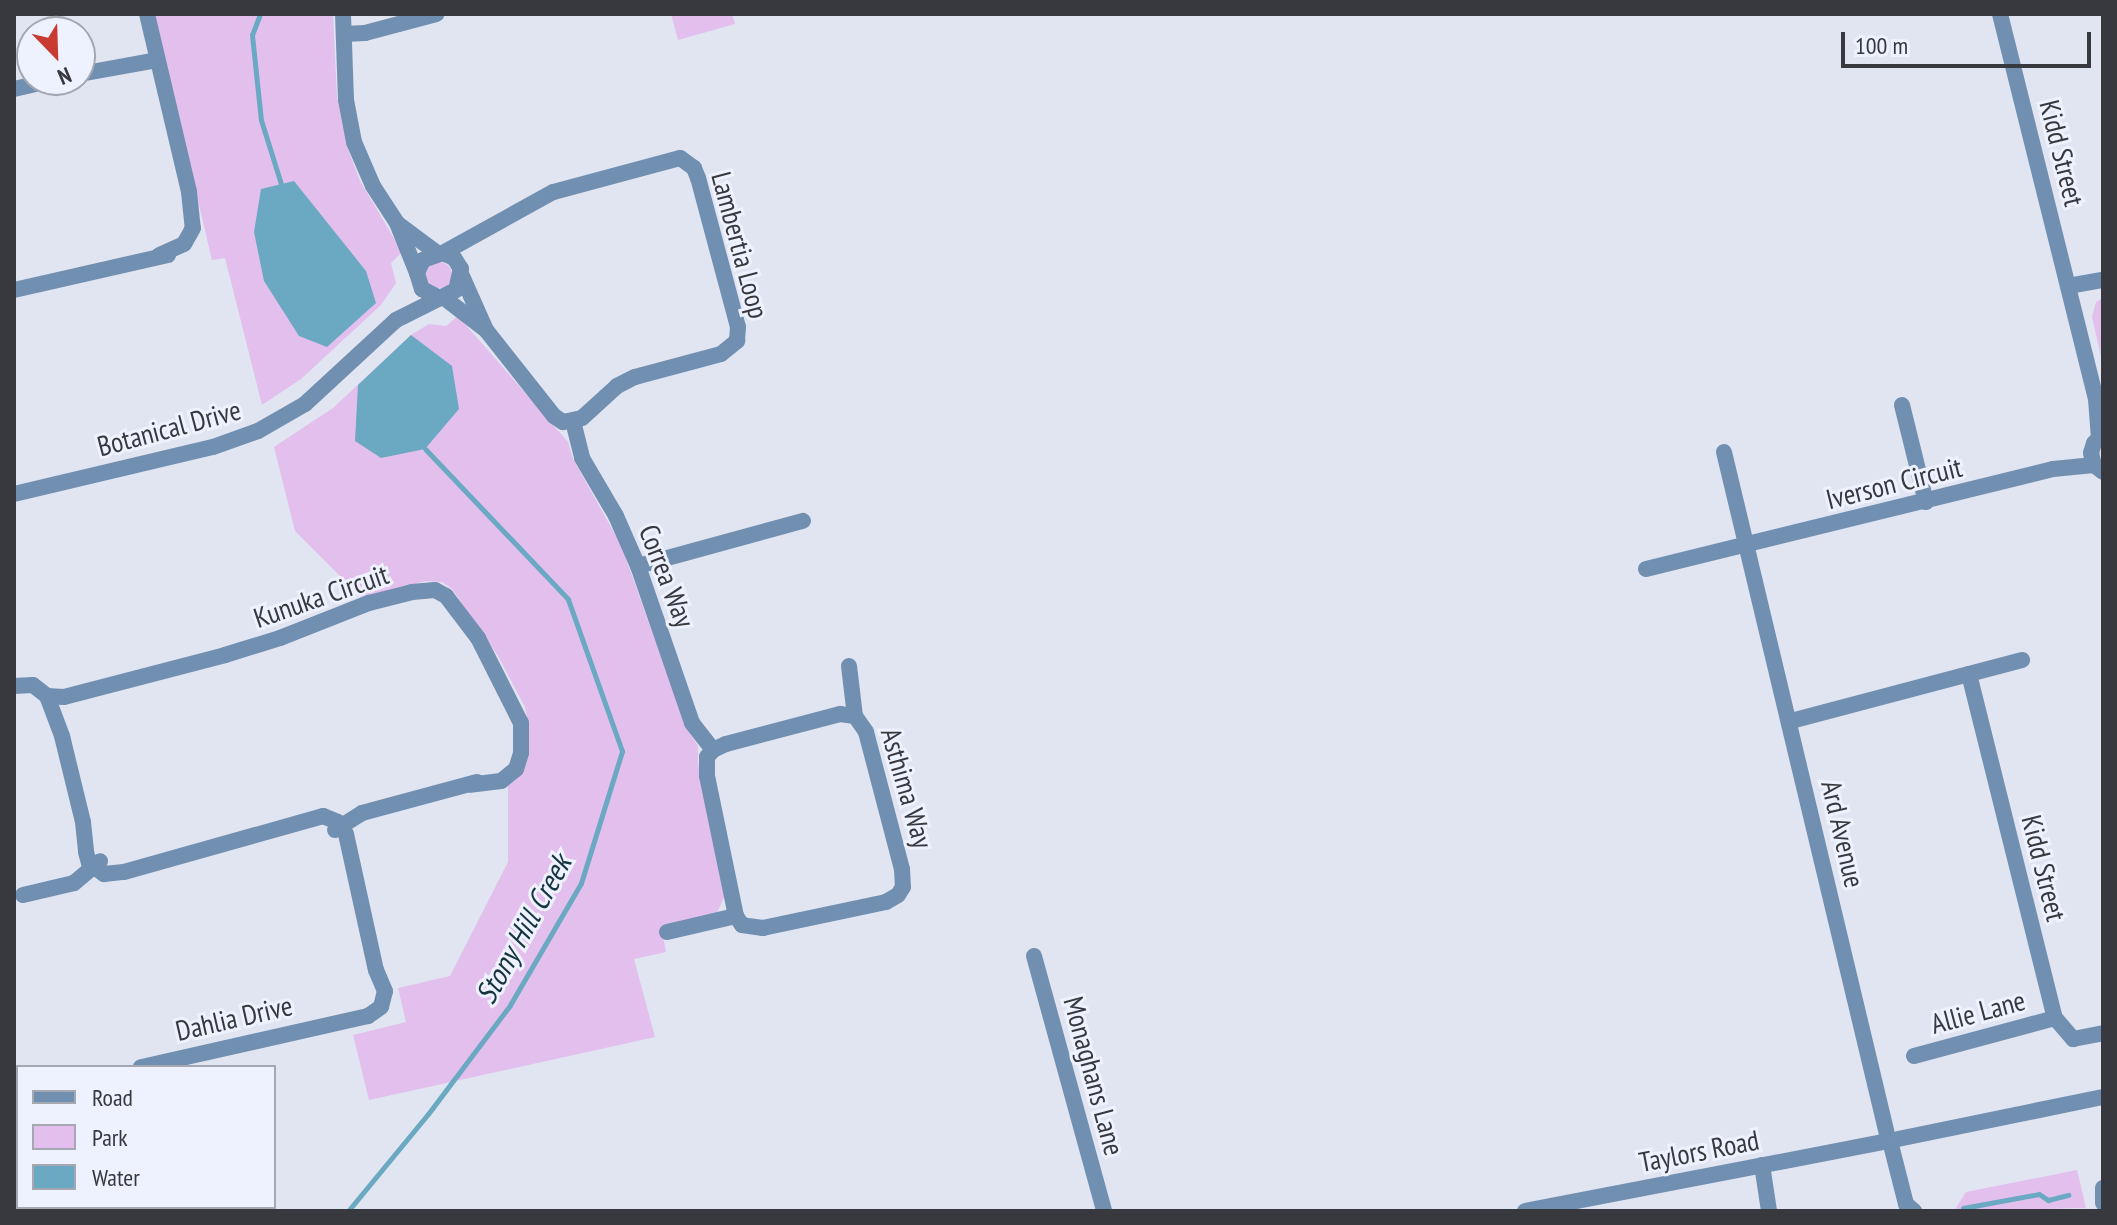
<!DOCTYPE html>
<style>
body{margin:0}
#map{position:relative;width:2117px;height:1225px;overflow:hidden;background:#e1e4f1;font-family:"PT Sans Narrow",sans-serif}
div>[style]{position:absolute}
.green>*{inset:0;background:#e3bfed}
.round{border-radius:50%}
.water>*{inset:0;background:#6ba9c2}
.stream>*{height:5px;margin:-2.5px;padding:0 2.5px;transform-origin:2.5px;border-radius:2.5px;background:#6ba9c2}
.minor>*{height:16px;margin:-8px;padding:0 8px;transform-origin:8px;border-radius:8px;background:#7190b1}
.tertiary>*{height:16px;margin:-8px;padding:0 8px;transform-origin:8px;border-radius:8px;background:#7190b1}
span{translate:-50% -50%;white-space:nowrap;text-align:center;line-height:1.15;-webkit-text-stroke:6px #eef2fe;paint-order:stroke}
.street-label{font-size:28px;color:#37393e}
.water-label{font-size:30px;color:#163440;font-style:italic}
.frame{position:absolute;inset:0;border:16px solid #37393e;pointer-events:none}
.legend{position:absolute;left:16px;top:1065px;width:260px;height:144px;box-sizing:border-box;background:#eef2fe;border:2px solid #a5a8b1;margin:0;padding:10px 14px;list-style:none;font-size:24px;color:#37393e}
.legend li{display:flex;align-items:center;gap:16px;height:40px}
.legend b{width:40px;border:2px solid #a5a8b1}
.north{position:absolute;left:16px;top:16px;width:80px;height:80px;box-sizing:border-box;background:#eef2fe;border:2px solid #a5a8b1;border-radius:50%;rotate:157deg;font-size:22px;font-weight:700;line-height:32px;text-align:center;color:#37393e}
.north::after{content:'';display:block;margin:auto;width:28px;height:36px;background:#c93b32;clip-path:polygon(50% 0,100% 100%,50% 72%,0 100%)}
.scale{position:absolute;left:1841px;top:32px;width:250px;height:36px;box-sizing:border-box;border:4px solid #37393e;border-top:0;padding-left:10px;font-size:24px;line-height:28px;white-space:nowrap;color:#37393e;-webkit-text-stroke:6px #eef2fe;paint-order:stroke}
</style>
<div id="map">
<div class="green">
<i style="clip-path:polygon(154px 14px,333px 14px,337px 97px,347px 146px,360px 181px,402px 252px,391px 263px,396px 283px,381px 305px,301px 379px,262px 405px,225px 258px,212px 260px)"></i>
<i style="clip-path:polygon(671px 14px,732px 14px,735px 24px,678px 40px)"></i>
<i class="round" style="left:426px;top:262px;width:26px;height:26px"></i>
<i style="clip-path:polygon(2103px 298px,2103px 365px,2092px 317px,2096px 302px)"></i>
<i style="clip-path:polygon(458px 316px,568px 442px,573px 459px,621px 545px,687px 729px,698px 746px,698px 763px,725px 895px,717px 913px,661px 927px,666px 952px,634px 959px,655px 1037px,369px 1100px,353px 1035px,406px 1022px,398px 988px,450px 976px,508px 862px,508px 784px,527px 746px,529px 727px,525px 707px,498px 656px,452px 589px,442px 582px,426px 581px,362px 598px,295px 531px,274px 447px,333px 408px,411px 335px,429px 324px,446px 326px)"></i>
<i style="clip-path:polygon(2077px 1170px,2086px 1208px,1954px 1211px,1966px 1192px)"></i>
</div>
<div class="water">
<i style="clip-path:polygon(294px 181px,366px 271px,376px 303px,327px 347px,299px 336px,264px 281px,254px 232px,261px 189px)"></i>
<i style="clip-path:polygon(411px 335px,452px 366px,459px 409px,425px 449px,381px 458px,355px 441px,358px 385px)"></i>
</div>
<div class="stream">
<i style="left:260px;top:14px;width:22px;rotate:111deg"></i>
<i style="left:252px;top:35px;width:85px;rotate:84deg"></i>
<i style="left:261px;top:120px;width:67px;rotate:72.6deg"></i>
<i style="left:1963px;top:1208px;width:77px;rotate:-10.4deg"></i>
<i style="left:2039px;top:1194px;width:11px;rotate:34deg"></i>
<i style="left:2048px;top:1200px;width:21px;rotate:-14deg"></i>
<i style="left:348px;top:1211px;width:126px;rotate:-50.5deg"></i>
<i style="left:428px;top:1114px;width:136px;rotate:-53deg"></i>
<i style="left:510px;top:1005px;width:141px;rotate:-59.8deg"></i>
<i style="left:581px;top:883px;width:138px;rotate:-72.7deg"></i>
<i style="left:622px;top:751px;width:161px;rotate:-109.6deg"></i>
<i style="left:568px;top:599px;width:207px;rotate:-133.6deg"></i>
</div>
<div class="minor">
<i style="left:147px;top:14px;width:183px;rotate:76.7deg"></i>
<i style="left:189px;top:192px;width:36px;rotate:84deg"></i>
<i style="left:193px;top:228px;width:18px;rotate:119deg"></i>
<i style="left:184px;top:244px;width:27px;rotate:156deg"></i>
<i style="left:343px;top:14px;width:86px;rotate:88deg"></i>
<i style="left:346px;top:100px;width:43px;rotate:79.2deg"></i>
<i style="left:354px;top:142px;width:48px;rotate:66.6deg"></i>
<i style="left:373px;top:186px;width:44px;rotate:57deg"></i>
<i style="left:397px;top:223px;width:54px;rotate:68.2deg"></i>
<i style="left:2000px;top:14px;width:397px;rotate:76deg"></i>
<i style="left:2096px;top:399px;width:40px;rotate:85.7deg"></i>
<i style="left:344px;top:34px;width:21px;rotate:-3deg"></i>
<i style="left:365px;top:33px;width:74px;rotate:-14.8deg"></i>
<i style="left:80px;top:74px;width:78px;rotate:-10.3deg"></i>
<i style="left:14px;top:89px;width:40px;rotate:-13deg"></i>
<i style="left:398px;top:224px;width:49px;rotate:36.6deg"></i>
<i style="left:462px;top:276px;width:57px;rotate:66.1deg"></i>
<i style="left:2068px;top:286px;width:36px;rotate:-10deg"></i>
<i style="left:14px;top:290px;width:158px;rotate:-12.8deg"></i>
<i style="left:443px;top:297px;width:54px;rotate:37.5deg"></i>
<i style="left:486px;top:330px;width:110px;rotate:51.7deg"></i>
<i style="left:554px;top:416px;width:11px;rotate:34deg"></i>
<i style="left:563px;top:422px;width:19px;rotate:-12deg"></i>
<i style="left:582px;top:418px;width:47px;rotate:-42.4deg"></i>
<i style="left:617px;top:386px;width:20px;rotate:-27deg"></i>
<i style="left:635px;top:377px;width:89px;rotate:-15deg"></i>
<i style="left:721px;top:354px;width:21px;rotate:-39deg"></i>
<i style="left:737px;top:341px;width:14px;rotate:-86deg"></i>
<i style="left:738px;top:327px;width:154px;rotate:-105deg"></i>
<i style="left:698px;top:178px;width:11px;rotate:-112deg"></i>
<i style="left:694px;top:168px;width:17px;rotate:-144deg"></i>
<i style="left:680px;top:158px;width:131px;rotate:165deg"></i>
<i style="left:553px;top:192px;width:126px;rotate:151deg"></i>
<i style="left:1902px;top:405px;width:100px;rotate:76.1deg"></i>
<i style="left:573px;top:421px;width:38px;rotate:76deg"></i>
<i style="left:582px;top:458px;width:67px;rotate:59.6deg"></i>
<i style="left:616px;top:516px;width:55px;rotate:66.3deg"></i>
<i style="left:638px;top:566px;width:166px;rotate:71deg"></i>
<i style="left:692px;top:723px;width:34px;rotate:52deg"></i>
<i style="left:2103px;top:436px;width:11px;rotate:142deg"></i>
<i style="left:2094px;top:443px;width:10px;rotate:107deg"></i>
<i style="left:2091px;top:453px;width:12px;rotate:76deg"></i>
<i style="left:2094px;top:465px;width:11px;rotate:38deg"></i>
<i style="left:14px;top:494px;width:204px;rotate:-13.3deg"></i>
<i style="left:213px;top:447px;width:48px;rotate:-19.6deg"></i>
<i style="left:258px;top:431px;width:54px;rotate:-29.9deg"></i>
<i style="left:305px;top:404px;width:124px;rotate:-42.7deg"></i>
<i style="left:396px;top:320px;width:67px;rotate:-26.6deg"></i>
<i style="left:456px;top:290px;width:22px;rotate:-77deg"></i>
<i style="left:461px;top:269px;width:13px;rotate:-122deg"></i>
<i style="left:454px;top:258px;width:12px;rotate:-156deg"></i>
<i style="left:443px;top:253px;width:21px;rotate:161deg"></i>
<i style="left:423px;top:260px;width:14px;rotate:115deg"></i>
<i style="left:417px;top:273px;width:17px;rotate:73deg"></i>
<i style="left:422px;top:289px;width:18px;rotate:27deg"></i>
<i style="left:638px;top:566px;width:171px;rotate:-15.3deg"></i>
<i style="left:1646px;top:569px;width:419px;rotate:-13.8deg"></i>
<i style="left:2053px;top:469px;width:41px;rotate:-5.6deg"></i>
<i style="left:849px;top:666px;width:50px;rotate:83.2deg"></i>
<i style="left:1969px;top:674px;width:55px;rotate:-14.8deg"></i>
<i style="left:14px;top:686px;width:19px;rotate:-3deg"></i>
<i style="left:33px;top:685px;width:18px;rotate:38deg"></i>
<i style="left:47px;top:696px;width:43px;rotate:69.4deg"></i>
<i style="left:62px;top:736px;width:89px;rotate:76.3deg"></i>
<i style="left:83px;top:822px;width:30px;rotate:84deg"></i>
<i style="left:86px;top:852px;width:11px;rotate:75deg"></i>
<i style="left:89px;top:863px;width:19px;rotate:36deg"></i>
<i style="left:104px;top:874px;width:20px;rotate:-6deg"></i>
<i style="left:124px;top:872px;width:207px;rotate:-15.7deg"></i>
<i style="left:323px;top:816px;width:16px;rotate:22deg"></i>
<i style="left:338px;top:822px;width:14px;rotate:56deg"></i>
<i style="left:346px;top:834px;width:139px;rotate:77.6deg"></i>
<i style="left:376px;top:970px;width:23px;rotate:67deg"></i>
<i style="left:385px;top:991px;width:16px;rotate:104deg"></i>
<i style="left:381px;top:1007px;width:16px;rotate:145deg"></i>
<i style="left:368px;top:1016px;width:233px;rotate:167.3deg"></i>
<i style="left:47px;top:696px;width:17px;rotate:3deg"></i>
<i style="left:64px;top:697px;width:166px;rotate:-14.6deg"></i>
<i style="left:225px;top:655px;width:58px;rotate:-17.2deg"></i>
<i style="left:280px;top:638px;width:96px;rotate:-21.5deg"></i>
<i style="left:369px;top:603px;width:44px;rotate:-14.3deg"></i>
<i style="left:412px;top:592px;width:23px;rotate:-5deg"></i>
<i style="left:435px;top:590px;width:13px;rotate:29deg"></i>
<i style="left:446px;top:596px;width:53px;rotate:52.7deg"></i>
<i style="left:478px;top:638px;width:95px;rotate:63.2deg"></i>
<i style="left:521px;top:723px;width:30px;rotate:90deg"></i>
<i style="left:521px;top:753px;width:17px;rotate:107deg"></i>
<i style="left:516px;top:769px;width:19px;rotate:141deg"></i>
<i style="left:501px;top:781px;width:31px;rotate:173deg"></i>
<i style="left:840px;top:714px;width:15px;rotate:8deg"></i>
<i style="left:855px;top:716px;width:19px;rotate:55deg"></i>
<i style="left:866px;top:732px;width:142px;rotate:75.3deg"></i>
<i style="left:902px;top:869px;width:18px;rotate:87deg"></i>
<i style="left:903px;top:887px;width:9px;rotate:122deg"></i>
<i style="left:898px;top:895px;width:14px;rotate:150deg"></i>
<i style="left:886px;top:902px;width:126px;rotate:168.1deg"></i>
<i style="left:763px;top:928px;width:21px;rotate:-172deg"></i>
<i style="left:742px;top:925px;width:11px;rotate:-124deg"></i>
<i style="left:736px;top:916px;width:143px;rotate:-101.7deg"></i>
<i style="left:707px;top:776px;width:19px;rotate:-90deg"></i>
<i style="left:707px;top:757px;width:9px;rotate:-49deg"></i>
<i style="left:713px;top:750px;width:14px;rotate:-25deg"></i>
<i style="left:726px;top:744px;width:118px;rotate:-14.7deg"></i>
<i style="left:1791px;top:721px;width:184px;rotate:-14.8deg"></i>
<i style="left:1969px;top:674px;width:355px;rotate:76deg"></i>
<i style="left:2055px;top:1018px;width:28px;rotate:49deg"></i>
<i style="left:2073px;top:1039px;width:31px;rotate:-11deg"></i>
<i style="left:335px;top:830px;width:32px;rotate:-32deg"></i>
<i style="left:362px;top:813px;width:119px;rotate:-15.1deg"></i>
<i style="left:23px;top:895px;width:52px;rotate:-13.2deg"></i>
<i style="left:74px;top:883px;width:34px;rotate:-40deg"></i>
<i style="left:667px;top:932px;width:71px;rotate:-13.1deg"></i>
<i style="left:1034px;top:956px;width:264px;rotate:74.6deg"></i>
<i style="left:1914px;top:1056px;width:146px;rotate:-15.1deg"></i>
<i style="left:14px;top:1099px;width:5px;rotate:-37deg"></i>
<i style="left:1762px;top:1165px;width:47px;rotate:81.3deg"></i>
<i style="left:2103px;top:1188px;width:15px;rotate:90deg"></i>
</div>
<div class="tertiary">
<i style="left:1724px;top:452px;width:701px;rotate:76.56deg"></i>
<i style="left:1898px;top:1139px;width:209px;rotate:-11.6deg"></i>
<i style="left:1892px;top:1149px;width:57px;rotate:75.7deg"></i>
<i style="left:1906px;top:1204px;width:11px;rotate:41deg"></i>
<i style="left:1525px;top:1211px;width:364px;rotate:-10.9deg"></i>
</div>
<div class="street-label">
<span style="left:2062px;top:153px;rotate:76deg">Kidd Street</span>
<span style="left:740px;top:245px;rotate:75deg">Lambertia Loop</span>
<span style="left:169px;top:428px;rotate:-15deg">Botanical Drive</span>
<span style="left:1894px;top:483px;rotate:-14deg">Iverson Circuit</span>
<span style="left:667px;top:576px;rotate:69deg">Correa Way</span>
<span style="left:321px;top:596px;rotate:-19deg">Kunuka Circuit</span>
<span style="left:907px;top:788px;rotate:74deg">Asthima Way</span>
<span style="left:1843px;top:834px;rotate:77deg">Ard Avenue</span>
<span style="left:2044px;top:868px;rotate:76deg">Kidd Street</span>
<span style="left:1978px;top:1012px;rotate:-15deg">Allie Lane</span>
<span style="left:234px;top:1018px;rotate:-13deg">Dahlia Drive</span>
<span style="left:1094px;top:1076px;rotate:75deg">Monaghans Lane</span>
<span style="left:1699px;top:1151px;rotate:-11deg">Taylors Road</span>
</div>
<div class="water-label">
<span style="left:523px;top:929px;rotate:-61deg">Stony Hill Creek</span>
</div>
<div class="frame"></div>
<ul class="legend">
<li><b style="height:10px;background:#7190b1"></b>Road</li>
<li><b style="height:22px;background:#e3bfed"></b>Park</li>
<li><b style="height:22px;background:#6ba9c2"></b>Water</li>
</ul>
<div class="north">N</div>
<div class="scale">100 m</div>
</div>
